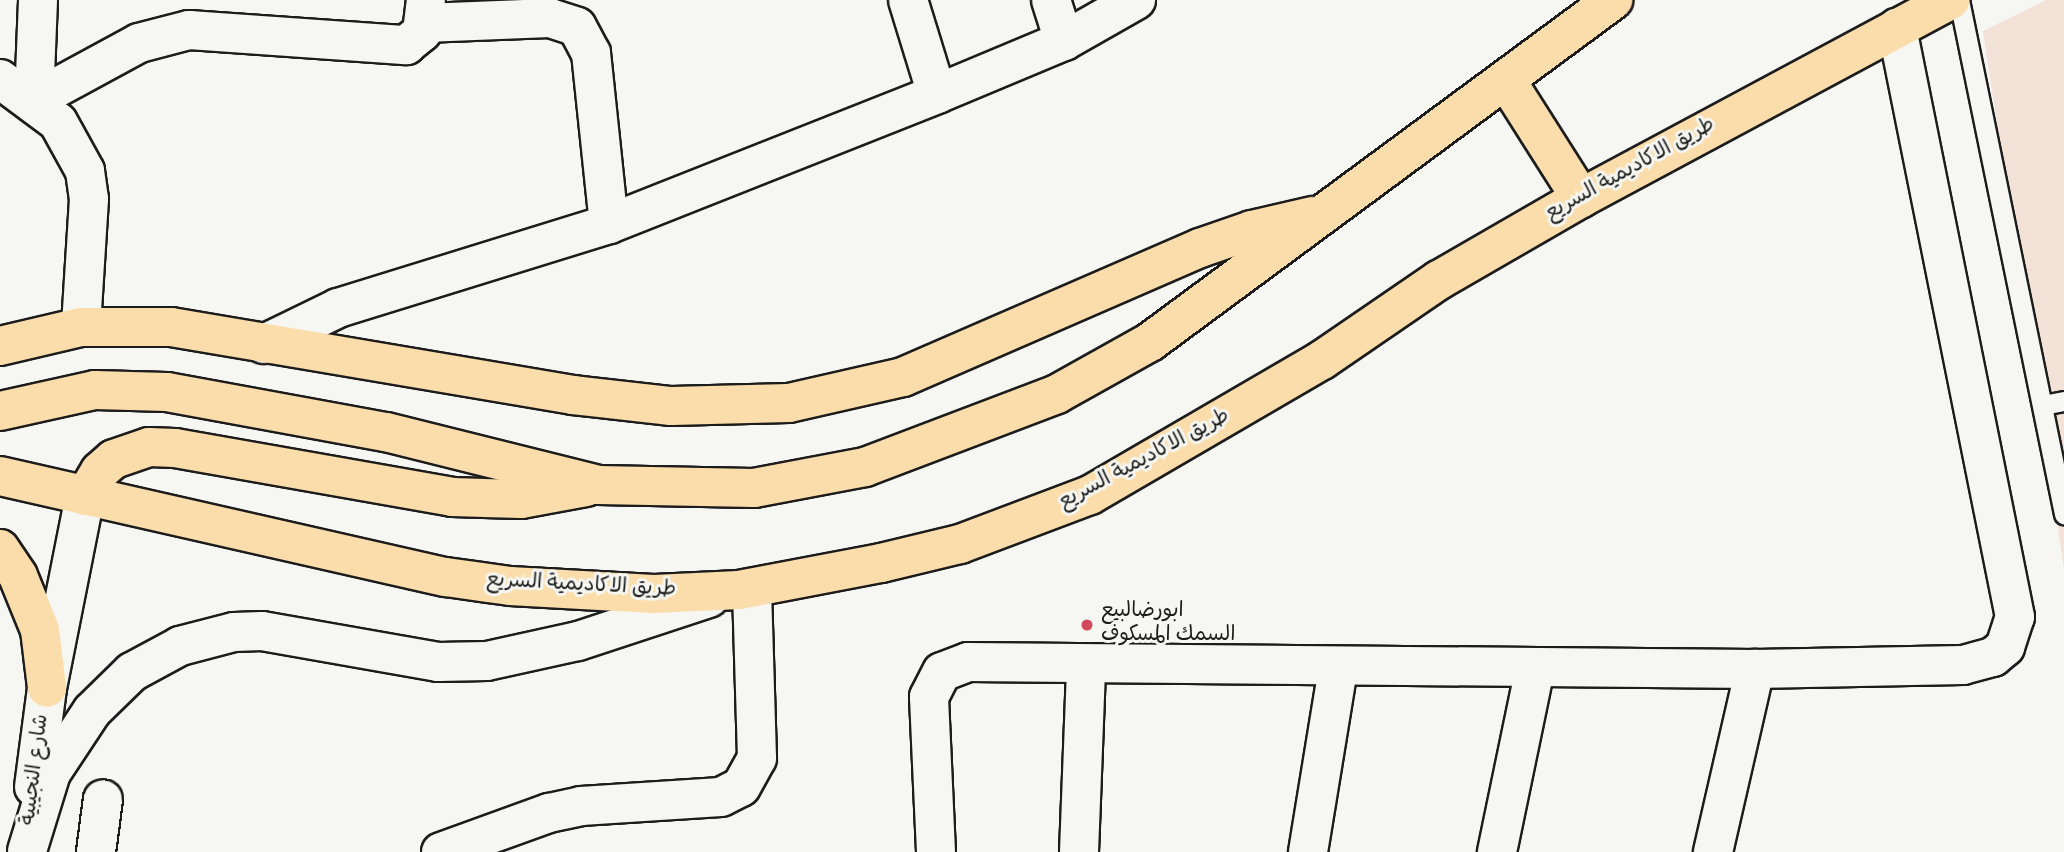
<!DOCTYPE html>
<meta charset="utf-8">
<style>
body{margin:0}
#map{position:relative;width:2064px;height:852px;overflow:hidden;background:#f6f6f2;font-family:"Gochi Hand","Playpen Sans Arabic",sans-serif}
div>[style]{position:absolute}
.built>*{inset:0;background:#f2e2d8}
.roads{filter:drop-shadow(2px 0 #1c1c1c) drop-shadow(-2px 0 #1c1c1c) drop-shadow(0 2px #1c1c1c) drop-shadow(0 -2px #1c1c1c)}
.service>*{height:19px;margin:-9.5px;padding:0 9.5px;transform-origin:9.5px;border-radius:9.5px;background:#f6f6f2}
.minor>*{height:38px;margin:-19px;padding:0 19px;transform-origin:19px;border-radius:19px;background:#f6f6f2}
.secondary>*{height:38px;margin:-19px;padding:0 19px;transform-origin:19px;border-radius:19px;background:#f6f6f2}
.trunk>*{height:38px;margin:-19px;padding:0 19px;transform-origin:19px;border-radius:19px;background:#fbddab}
.dots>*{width:19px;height:19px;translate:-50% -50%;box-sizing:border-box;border:4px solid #f6f6f2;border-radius:50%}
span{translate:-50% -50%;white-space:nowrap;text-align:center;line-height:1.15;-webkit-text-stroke:6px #f6f6f2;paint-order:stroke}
.street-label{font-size:21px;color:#1c1c1c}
.poi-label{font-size:21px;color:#1c1c1c}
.left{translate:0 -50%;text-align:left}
</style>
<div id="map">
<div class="built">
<i style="clip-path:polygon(2046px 0,2064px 0,2064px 569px,1983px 31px)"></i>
</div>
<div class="roads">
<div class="service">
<i style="left:1959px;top:0;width:525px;rotate:78.45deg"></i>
<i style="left:2043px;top:405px;width:21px;rotate:-11deg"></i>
</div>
<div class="minor">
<i style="left:908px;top:0;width:98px;rotate:72.9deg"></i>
<i style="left:1051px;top:0;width:43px;rotate:72.4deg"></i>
<i style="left:424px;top:23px;width:126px;rotate:-2.3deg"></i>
<i style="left:550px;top:18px;width:28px;rotate:18deg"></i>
<i style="left:577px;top:27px;width:30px;rotate:62deg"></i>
<i style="left:591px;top:53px;width:172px;rotate:84deg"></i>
<i style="left:0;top:79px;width:72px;rotate:36.6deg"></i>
<i style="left:58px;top:122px;width:56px;rotate:61.1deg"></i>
<i style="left:85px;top:171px;width:28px;rotate:82deg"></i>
<i style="left:89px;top:199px;width:128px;rotate:93.6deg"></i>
<i style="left:34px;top:100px;width:119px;rotate:-28.5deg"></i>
<i style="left:139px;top:43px;width:52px;rotate:-14.6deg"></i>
<i style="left:189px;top:30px;width:218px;rotate:4deg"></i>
<i style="left:406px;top:45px;width:21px;rotate:-39deg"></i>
<i style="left:422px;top:32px;width:32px;rotate:-83deg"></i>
<i style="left:34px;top:100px;width:100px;rotate:-87.7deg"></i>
<i style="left:264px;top:344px;width:82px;rotate:-25.9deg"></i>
<i style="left:338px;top:308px;width:284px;rotate:-17.2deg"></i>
<i style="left:609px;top:224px;width:353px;rotate:-21.6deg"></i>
<i style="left:937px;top:94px;width:138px;rotate:-22.7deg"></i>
<i style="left:1064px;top:41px;width:83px;rotate:-29.7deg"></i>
<i style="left:96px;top:852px;width:53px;rotate:-82.5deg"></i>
<i style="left:441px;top:852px;width:115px;rotate:-19.9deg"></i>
<i style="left:549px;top:813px;width:33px;rotate:-12deg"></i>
<i style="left:581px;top:806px;width:140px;rotate:-3.7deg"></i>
<i style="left:721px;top:797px;width:22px;rotate:-27deg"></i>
<i style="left:741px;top:787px;width:33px;rotate:-61deg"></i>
<i style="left:757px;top:758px;width:170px;rotate:-91.7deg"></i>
<i style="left:936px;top:852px;width:155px;rotate:-92.6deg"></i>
<i style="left:929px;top:697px;width:28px;rotate:-63deg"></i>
<i style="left:942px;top:672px;width:28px;rotate:-21deg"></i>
<i style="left:968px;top:662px;width:787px;rotate:0.51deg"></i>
<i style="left:1755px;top:669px;width:208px;rotate:-1.1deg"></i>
<i style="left:1963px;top:665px;width:31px;rotate:-15deg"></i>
<i style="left:1993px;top:657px;width:16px;rotate:-40deg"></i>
<i style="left:2005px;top:647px;width:32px;rotate:-72deg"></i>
<i style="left:2015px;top:617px;width:601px;rotate:-101.33deg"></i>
<i style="left:1079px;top:852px;width:186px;rotate:-87.8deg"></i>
<i style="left:1308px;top:852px;width:186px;rotate:-80.7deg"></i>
<i style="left:1497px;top:852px;width:188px;rotate:-78.3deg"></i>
<i style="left:1713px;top:852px;width:188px;rotate:-77.1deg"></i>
</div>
<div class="secondary">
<i style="left:34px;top:787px;width:100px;rotate:-82.5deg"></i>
<i style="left:47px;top:688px;width:196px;rotate:-78.8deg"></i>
<i style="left:27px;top:851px;width:82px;rotate:-72.9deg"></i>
<i style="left:51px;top:773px;width:74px;rotate:-56.5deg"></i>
<i style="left:92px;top:711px;width:56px;rotate:-44.3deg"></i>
<i style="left:132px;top:672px;width:55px;rotate:-28.4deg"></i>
<i style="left:180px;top:646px;width:56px;rotate:-14.5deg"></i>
<i style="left:234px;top:632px;width:28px;rotate:-2deg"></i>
<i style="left:262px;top:631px;width:179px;rotate:10deg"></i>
<i style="left:438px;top:662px;width:49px;rotate:-1.2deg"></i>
<i style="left:487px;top:661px;width:93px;rotate:-12.4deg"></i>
<i style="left:578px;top:641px;width:138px;rotate:-18.2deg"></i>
</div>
<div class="trunk">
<i style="left:1506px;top:80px;width:140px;rotate:57.6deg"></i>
<i style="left:0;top:346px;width:83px;rotate:-13.2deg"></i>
<i style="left:81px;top:327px;width:90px"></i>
<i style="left:171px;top:327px;width:408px;rotate:9.6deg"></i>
<i style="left:573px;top:395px;width:99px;rotate:6.4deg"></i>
<i style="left:671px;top:406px;width:118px;rotate:-1.5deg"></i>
<i style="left:789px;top:403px;width:117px;rotate:-12.8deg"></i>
<i style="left:903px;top:377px;width:324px;rotate:-23.5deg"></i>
<i style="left:1200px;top:248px;width:55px;rotate:-19.1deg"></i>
<i style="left:1252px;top:230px;width:62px;rotate:-13.1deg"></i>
<i style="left:0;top:411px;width:97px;rotate:-12.5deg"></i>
<i style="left:95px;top:390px;width:72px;rotate:1.6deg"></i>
<i style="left:167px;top:392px;width:223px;rotate:10.4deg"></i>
<i style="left:386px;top:432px;width:219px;rotate:14deg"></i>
<i style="left:598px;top:485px;width:156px;rotate:1.1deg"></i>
<i style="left:754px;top:488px;width:113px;rotate:-10.7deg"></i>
<i style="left:865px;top:467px;width:205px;rotate:-20.8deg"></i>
<i style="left:1057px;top:394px;width:107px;rotate:-29.2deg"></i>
<i style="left:1150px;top:342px;width:576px;rotate:-36.45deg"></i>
<i style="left:0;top:476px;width:457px;rotate:12.8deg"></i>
<i style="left:446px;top:577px;width:65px;rotate:8deg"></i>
<i style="left:510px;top:586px;width:144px;rotate:3.2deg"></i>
<i style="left:654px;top:594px;width:85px;rotate:-2.7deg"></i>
<i style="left:739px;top:590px;width:145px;rotate:-10.8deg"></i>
<i style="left:881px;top:563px;width:81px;rotate:-13.5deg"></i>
<i style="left:960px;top:544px;width:139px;rotate:-20.7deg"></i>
<i style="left:1090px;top:495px;width:268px;rotate:-30.2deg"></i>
<i style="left:1322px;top:360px;width:142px;rotate:-34.4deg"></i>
<i style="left:1439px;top:280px;width:164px;rotate:-30deg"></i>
<i style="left:1581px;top:198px;width:419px;rotate:-28.2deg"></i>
<i style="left:85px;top:496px;width:29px;rotate:-59deg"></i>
<i style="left:100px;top:471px;width:18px;rotate:-41deg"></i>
<i style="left:114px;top:459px;width:37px;rotate:-19deg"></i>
<i style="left:149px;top:447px;width:26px;rotate:2deg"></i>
<i style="left:175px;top:448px;width:281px;rotate:10deg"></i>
<i style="left:452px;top:497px;width:69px;rotate:1.7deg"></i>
<i style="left:521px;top:499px;width:66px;rotate:-10.5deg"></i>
<i style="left:0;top:549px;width:32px;rotate:56deg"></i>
<i style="left:18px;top:576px;width:58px;rotate:67.8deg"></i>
<i style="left:40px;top:630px;width:58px;rotate:83.1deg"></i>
</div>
</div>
<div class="dots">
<i style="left:1087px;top:625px;background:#d1495b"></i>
</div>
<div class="street-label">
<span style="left:1631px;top:171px;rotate:-29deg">طريق الاكاديمية السريع</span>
<span style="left:1145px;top:461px;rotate:-28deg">طريق الاكاديمية السريع</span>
<span style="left:581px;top:587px;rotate:3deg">طريق الاكاديمية السريع</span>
<span style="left:37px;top:770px;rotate:-83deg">شارع النجيبية</span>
</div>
<div class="poi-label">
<span class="left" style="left:1101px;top:625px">ابورضالبيع<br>السمك المسكوف</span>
</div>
</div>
